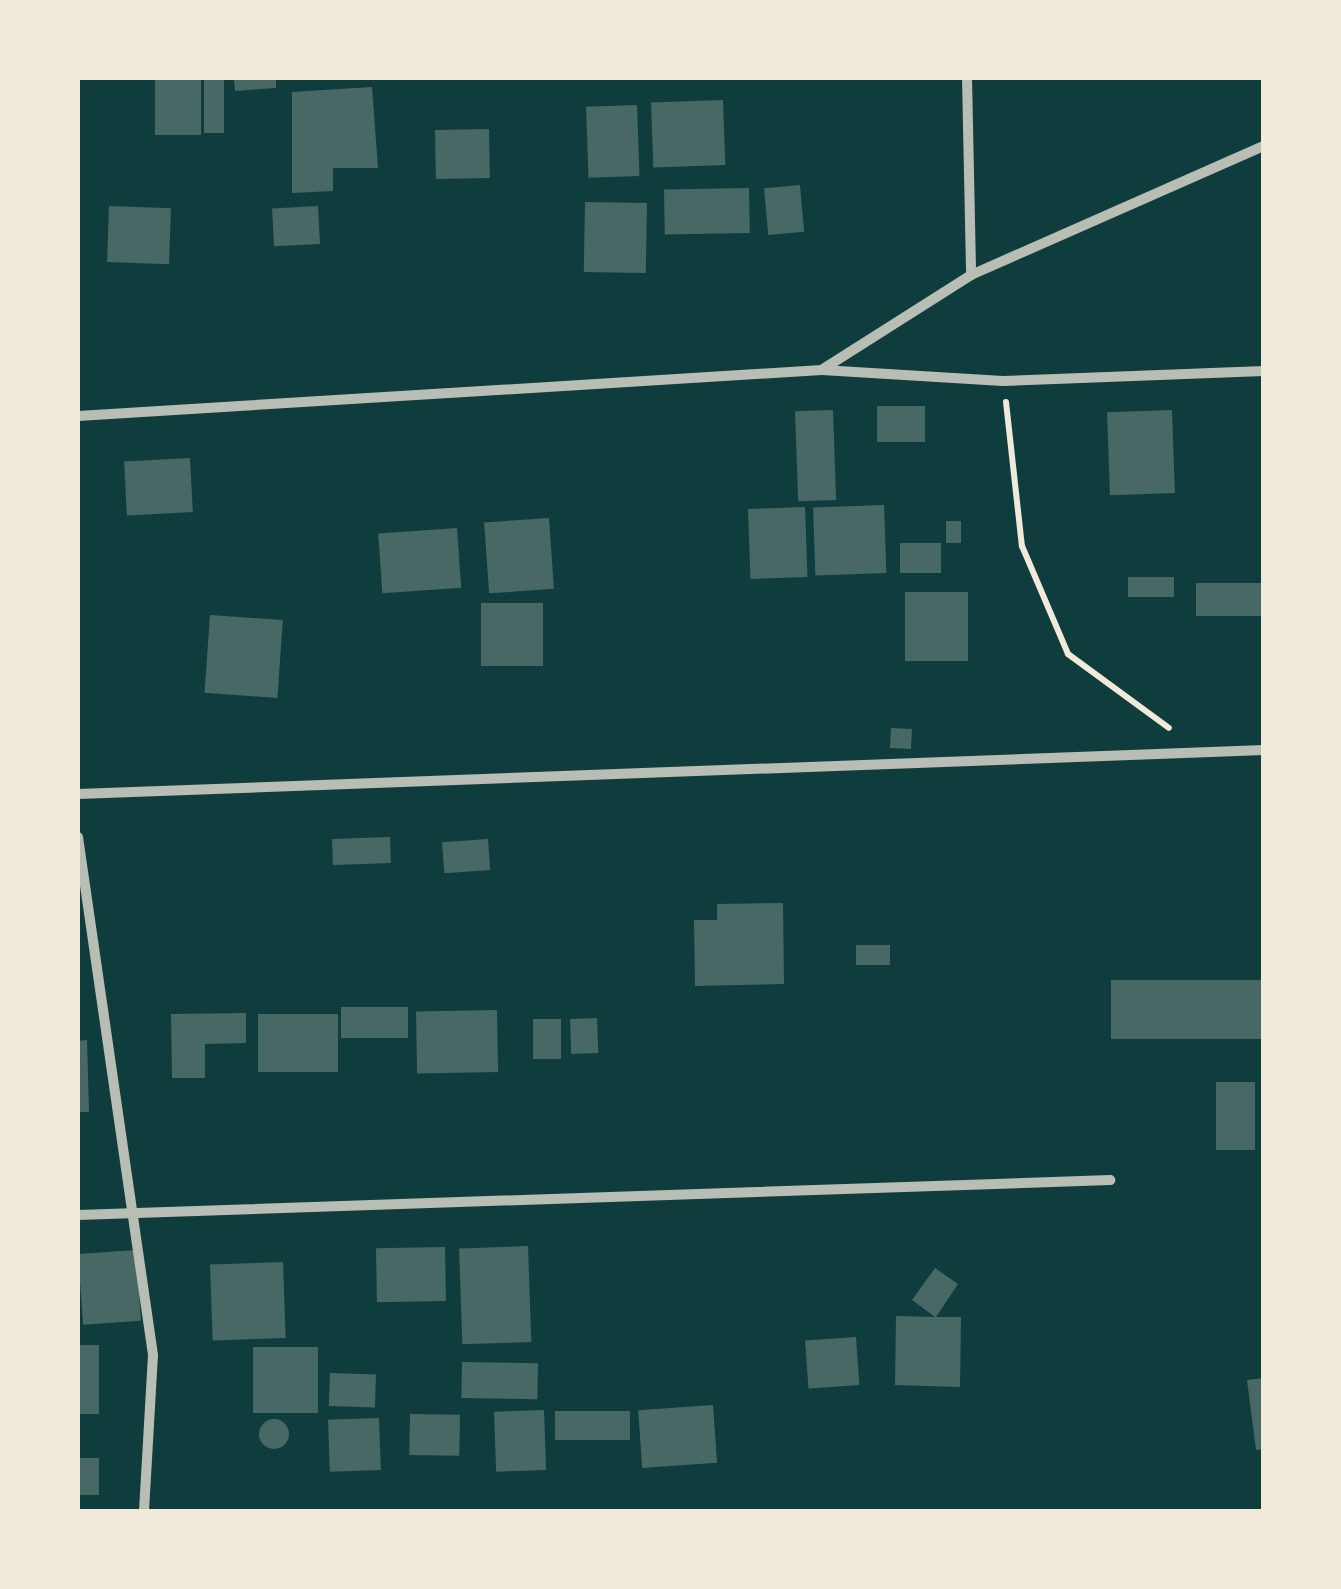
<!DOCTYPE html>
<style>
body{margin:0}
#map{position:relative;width:1341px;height:1589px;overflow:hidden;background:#0f3d3e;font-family:"Archivo Narrow",sans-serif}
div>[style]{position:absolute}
.building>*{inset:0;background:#486865;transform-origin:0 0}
.round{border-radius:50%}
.path>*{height:6px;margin:-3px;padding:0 3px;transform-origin:3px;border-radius:3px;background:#f1e9da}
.minor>*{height:10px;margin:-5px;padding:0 5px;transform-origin:5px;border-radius:5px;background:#b8beb3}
span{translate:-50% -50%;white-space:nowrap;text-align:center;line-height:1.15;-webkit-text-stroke:8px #f1e9da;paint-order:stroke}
.frame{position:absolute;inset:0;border:80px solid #f1e9da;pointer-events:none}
</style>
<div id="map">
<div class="building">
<i style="left:155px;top:78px;width:46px;height:57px"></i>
<i style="left:204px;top:78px;width:20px;height:55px"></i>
<i style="clip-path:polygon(234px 78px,276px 78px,276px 88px,235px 91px)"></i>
<i style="clip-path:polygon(372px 87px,378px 168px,333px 168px,333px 191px,292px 193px,292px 92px)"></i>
<i style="left:723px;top:100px;width:65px;height:72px;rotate:88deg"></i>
<i style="left:637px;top:105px;width:71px;height:51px;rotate:88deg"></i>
<i style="left:489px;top:129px;width:49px;height:54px;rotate:89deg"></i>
<i style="left:800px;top:185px;width:47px;height:36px;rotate:85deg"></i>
<i style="left:749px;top:188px;width:45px;height:85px;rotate:89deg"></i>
<i style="left:585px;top:202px;width:62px;height:70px;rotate:1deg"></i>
<i style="left:109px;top:206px;width:62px;height:56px;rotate:2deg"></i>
<i style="left:318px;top:206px;width:38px;height:46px;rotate:87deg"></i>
<i style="left:925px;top:406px;width:36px;height:48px;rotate:90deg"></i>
<i style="left:833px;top:410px;width:90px;height:38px;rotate:88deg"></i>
<i style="left:1172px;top:410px;width:83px;height:65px;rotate:88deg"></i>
<i style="left:190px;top:458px;width:54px;height:66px;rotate:87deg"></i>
<i style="left:884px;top:505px;width:68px;height:71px;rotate:88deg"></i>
<i style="left:805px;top:507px;width:70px;height:57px;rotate:88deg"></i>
<i style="left:549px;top:518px;width:71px;height:65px;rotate:86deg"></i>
<i style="left:946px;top:521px;width:15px;height:22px"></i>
<i style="left:457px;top:528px;width:60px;height:79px;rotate:86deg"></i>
<i style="left:900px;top:543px;width:41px;height:30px"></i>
<i style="left:1128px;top:577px;width:46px;height:20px"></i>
<i style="left:1264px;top:583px;width:33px;height:68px;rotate:90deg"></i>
<i style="left:905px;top:592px;width:63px;height:69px"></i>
<i style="left:481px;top:603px;width:62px;height:63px"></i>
<i style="left:210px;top:615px;width:73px;height:78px;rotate:4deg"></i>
<i style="left:891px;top:728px;width:21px;height:20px;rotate:3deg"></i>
<i style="left:390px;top:837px;width:26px;height:58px;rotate:88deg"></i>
<i style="left:488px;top:839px;width:31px;height:46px;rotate:86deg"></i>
<i style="clip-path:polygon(783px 903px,784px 984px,695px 986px,694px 920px,717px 920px,717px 904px)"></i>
<i style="left:856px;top:945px;width:34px;height:20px"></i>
<i style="left:1264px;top:980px;width:59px;height:153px;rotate:90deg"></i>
<i style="left:408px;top:1007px;width:31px;height:67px;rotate:90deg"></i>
<i style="left:497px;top:1010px;width:62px;height:81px;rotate:89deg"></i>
<i style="clip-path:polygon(246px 1013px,246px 1043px,205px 1044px,205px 1078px,172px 1078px,171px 1014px)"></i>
<i style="left:258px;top:1014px;width:80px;height:58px"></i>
<i style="left:597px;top:1018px;width:35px;height:27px;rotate:88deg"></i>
<i style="left:533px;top:1019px;width:28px;height:40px"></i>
<i style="clip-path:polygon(87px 1040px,89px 1112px,78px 1112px,78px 1041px)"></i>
<i style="left:1216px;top:1082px;width:39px;height:68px"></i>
<i style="left:528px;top:1246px;width:96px;height:69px;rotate:88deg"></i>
<i style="left:445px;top:1247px;width:54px;height:69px;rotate:89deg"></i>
<i style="left:136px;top:1250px;width:71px;height:58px;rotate:86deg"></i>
<i style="left:283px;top:1262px;width:76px;height:73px;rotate:88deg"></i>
<i style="clip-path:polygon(935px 1268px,958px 1284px,936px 1317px,961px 1317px,960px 1387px,895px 1385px,896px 1316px,935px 1317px,912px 1300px)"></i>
<i style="left:856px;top:1337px;width:48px;height:51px;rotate:86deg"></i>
<i style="left:78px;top:1345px;width:21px;height:69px"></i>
<i style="left:253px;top:1347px;width:65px;height:66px"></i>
<i style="left:462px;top:1362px;width:76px;height:36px;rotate:1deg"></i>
<i style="left:330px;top:1373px;width:46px;height:33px;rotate:2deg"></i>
<i style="clip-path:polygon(1264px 1378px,1264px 1449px,1256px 1450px,1247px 1380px)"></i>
<i style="left:713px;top:1405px;width:58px;height:75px;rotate:86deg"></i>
<i style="left:544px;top:1410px;width:60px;height:50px;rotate:88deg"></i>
<i style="left:630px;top:1411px;width:29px;height:75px;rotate:90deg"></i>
<i style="left:410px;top:1414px;width:50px;height:41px;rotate:1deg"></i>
<i style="left:379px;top:1418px;width:52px;height:51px;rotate:88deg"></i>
<i class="round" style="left:259px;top:1419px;width:30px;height:30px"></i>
<i style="left:99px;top:1458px;width:37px;height:21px;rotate:90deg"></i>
</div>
<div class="path">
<i style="left:1006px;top:402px;width:145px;rotate:83.7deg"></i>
<i style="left:1022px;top:546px;width:117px;rotate:66.9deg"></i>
<i style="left:1068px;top:654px;width:125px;rotate:36.2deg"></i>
</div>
<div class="minor">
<i style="left:967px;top:78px;width:197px;rotate:88.8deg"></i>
<i style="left:823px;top:369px;width:175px;rotate:-32.4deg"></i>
<i style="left:971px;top:275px;width:320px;rotate:-23.8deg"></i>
<i style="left:78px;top:416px;width:745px;rotate:-3.54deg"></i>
<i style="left:822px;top:370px;width:181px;rotate:3.5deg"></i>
<i style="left:1003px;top:381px;width:261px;rotate:-2.2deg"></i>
<i style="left:78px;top:794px;width:1187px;rotate:-2.12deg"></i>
<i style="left:78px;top:837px;width:523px;rotate:81.76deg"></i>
<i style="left:153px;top:1355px;width:157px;rotate:93.3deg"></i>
<i style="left:78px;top:1215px;width:1033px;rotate:-1.94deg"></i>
</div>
<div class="frame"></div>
</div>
